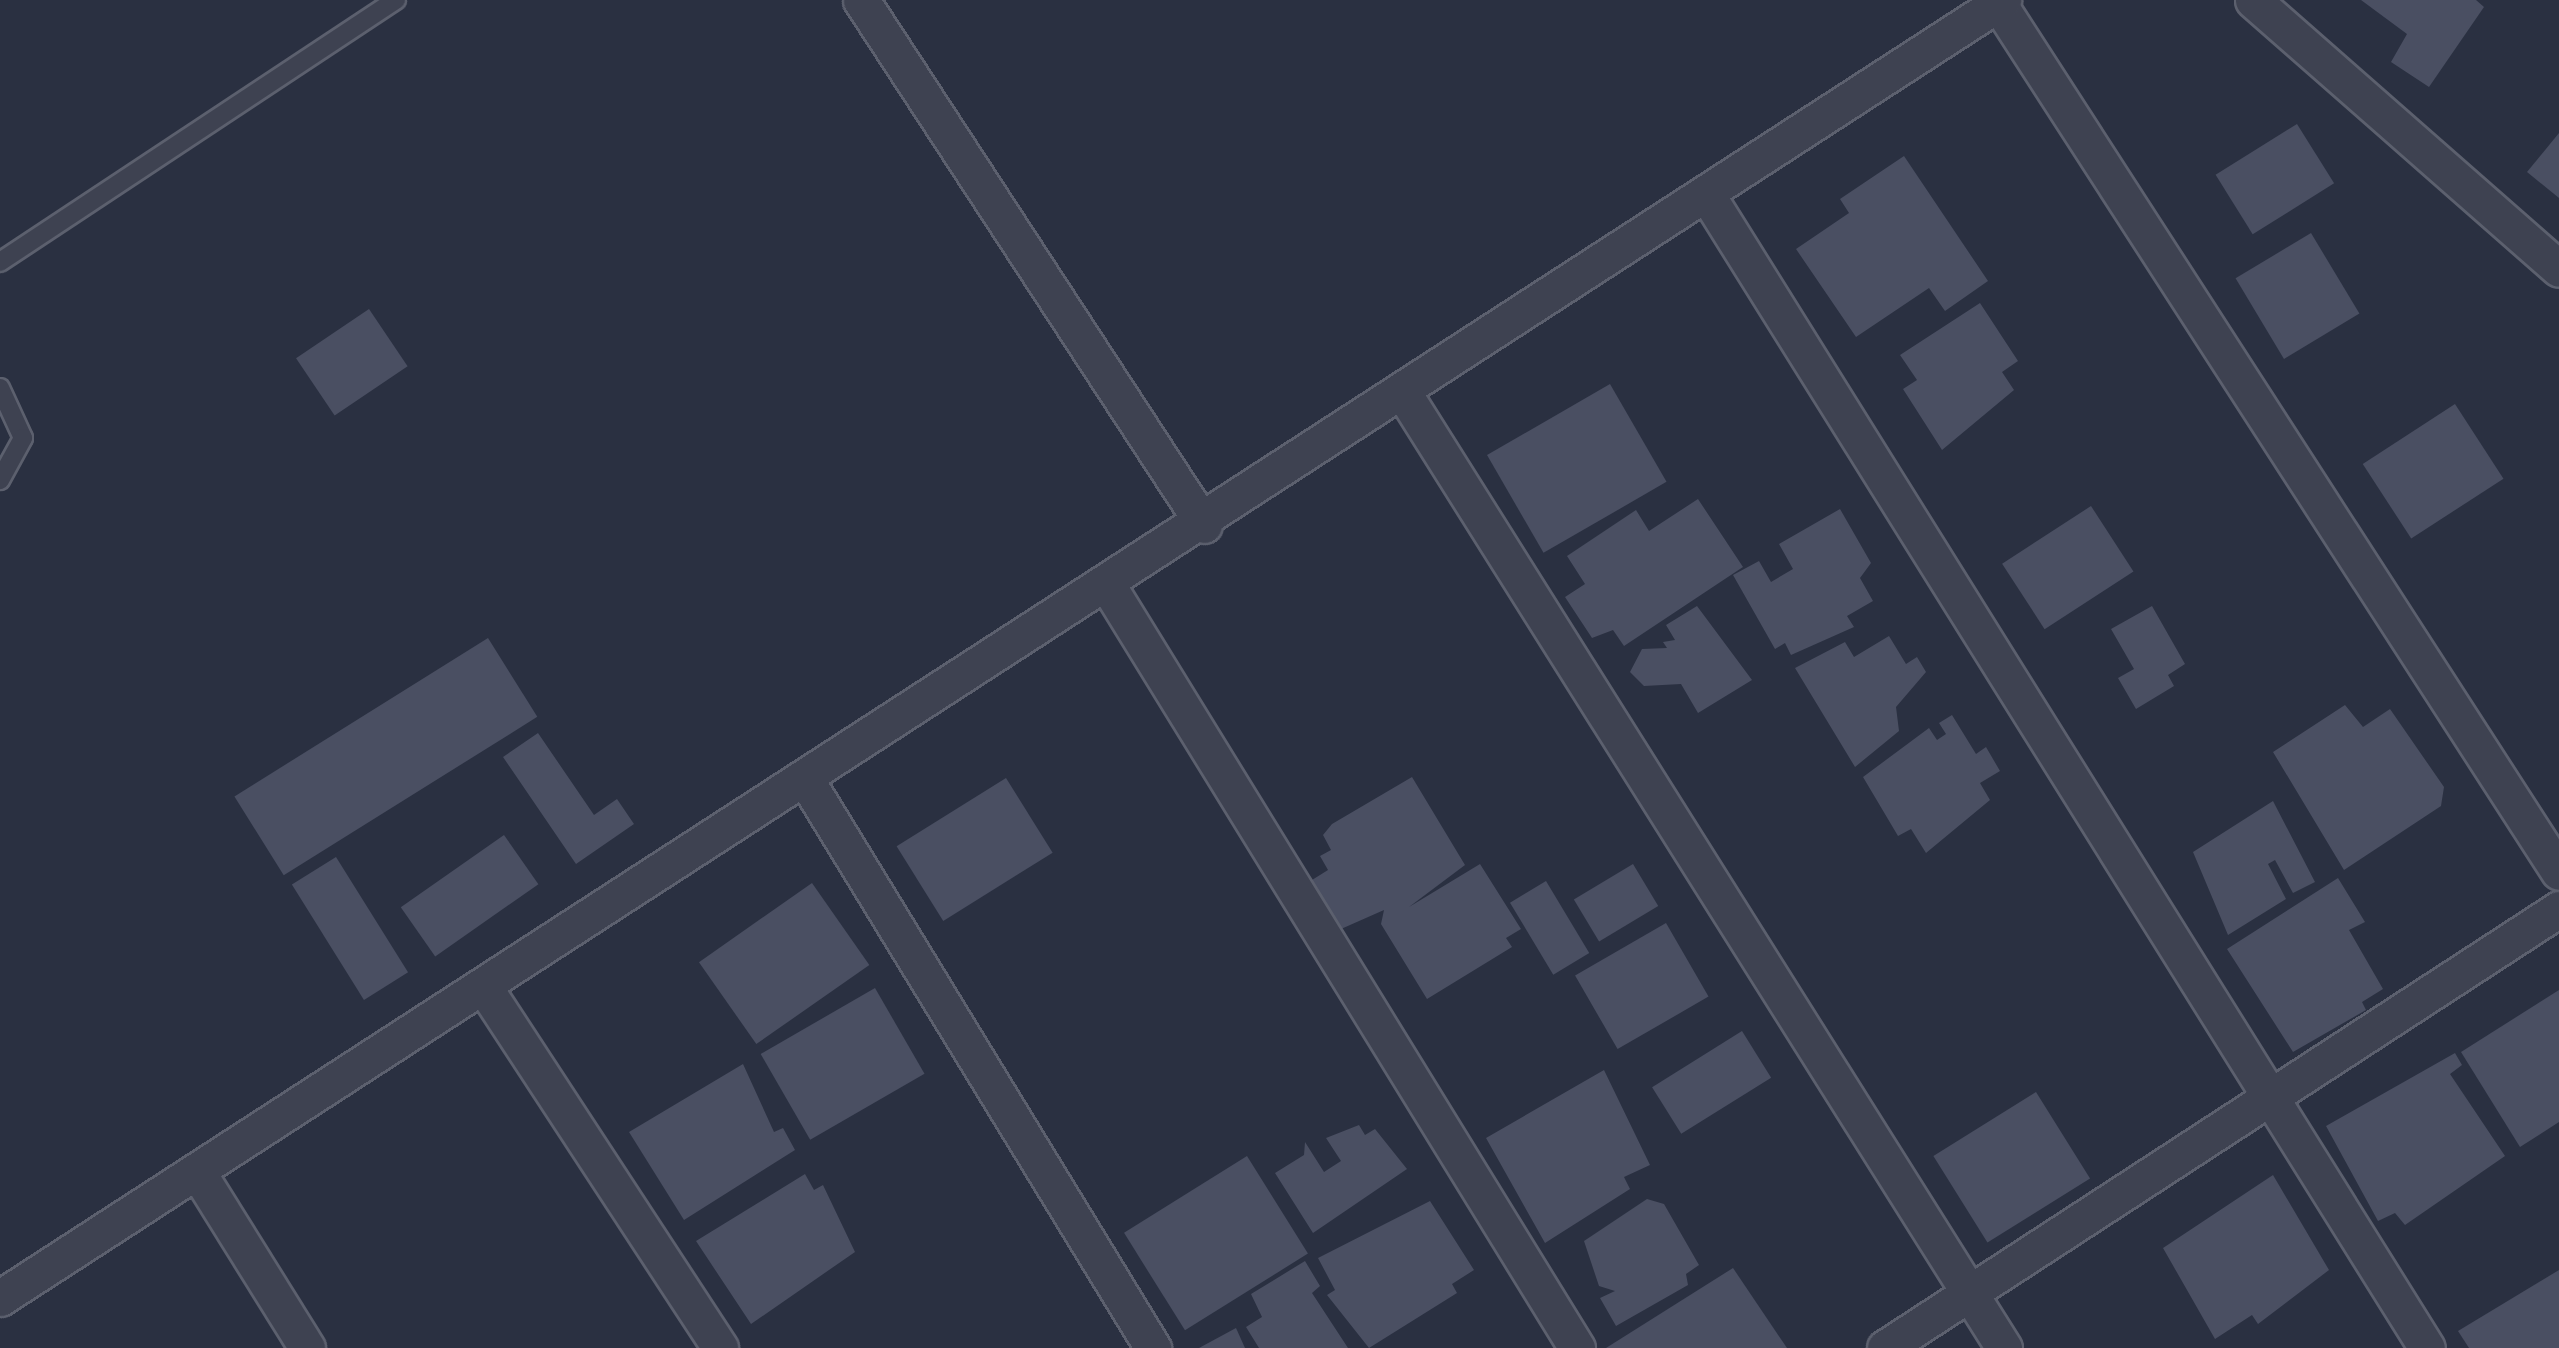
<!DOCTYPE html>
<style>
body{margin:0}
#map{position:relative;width:2559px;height:1348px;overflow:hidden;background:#2a3041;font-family:"PT Sans Narrow",sans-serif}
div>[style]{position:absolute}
.building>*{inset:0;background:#4a4f62;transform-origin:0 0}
.roads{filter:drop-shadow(2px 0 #5c606e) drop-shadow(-2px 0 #5c606e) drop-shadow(0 2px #5c606e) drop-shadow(0 -2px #5c606e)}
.lane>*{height:18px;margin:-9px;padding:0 9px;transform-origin:9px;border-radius:9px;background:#3e4251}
.street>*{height:35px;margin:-17.5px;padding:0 17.5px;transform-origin:17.5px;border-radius:17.5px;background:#3e4251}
span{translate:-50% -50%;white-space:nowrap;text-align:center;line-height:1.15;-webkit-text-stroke:8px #232736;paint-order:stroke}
</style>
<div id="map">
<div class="building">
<i style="clip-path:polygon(2361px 0,2476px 0,2484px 7px,2429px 87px,2391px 62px,2407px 34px)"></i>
<i style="left:2297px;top:124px;width:70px;height:96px;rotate:58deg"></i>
<i style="clip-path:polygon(2559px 133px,2559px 198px,2527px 172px)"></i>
<i style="clip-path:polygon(1904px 156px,1988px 281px,1945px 311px,1929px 288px,1856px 337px,1796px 249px,1849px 213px,1840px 199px)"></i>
<i style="left:2311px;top:233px;width:94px;height:88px;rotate:59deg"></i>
<i style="clip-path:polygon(1980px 303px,2018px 361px,2002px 372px,2014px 390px,1942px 450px,1903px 389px,1917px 380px,1900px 355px)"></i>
<i style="left:369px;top:309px;width:69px;height:88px;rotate:56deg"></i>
<i style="left:1610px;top:384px;width:113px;height:142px;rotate:60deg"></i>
<i style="left:2455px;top:404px;width:89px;height:110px;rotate:57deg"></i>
<i style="clip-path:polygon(1698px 499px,1743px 567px,1624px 646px,1613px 630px,1592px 638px,1565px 597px,1585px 584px,1567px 556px,1636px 510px,1649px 531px)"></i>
<i style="left:2091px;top:506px;width:78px;height:106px;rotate:57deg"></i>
<i style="clip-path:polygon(1840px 509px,1871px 563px,1860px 578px,1873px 601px,1847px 616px,1854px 627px,1791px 655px,1785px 643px,1775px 649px,1733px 575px,1759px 561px,1771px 582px,1793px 569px,1779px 544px)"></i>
<i style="clip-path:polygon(1697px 606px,1752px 680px,1698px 713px,1681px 684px,1644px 686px,1630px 672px,1642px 649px,1667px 648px,1663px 642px,1675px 640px,1666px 625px)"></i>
<i style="clip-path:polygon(2152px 606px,2185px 664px,2168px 675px,2174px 686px,2136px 709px,2118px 678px,2134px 669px,2111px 629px)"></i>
<i style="clip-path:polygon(1889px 636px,1906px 664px,1917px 657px,1926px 672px,1896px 707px,1899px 731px,1855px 767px,1795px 668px,1845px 642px,1854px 657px)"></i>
<i style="left:488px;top:638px;width:93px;height:299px;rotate:58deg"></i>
<i style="clip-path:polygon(2345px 705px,2363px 727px,2390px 709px,2444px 787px,2441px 806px,2344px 870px,2273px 752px)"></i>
<i style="clip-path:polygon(1952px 715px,1976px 754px,1986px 747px,2000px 771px,1980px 783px,1990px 800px,1926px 853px,1911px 829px,1898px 836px,1863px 777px,1929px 728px,1937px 740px,1946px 734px,1939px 723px)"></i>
<i style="clip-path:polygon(538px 733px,594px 815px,617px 799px,634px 824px,576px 864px,503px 757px)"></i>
<i style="clip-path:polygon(1412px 777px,1465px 865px,1409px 907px,1480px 864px,1521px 929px,1506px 938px,1512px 947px,1427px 999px,1381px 924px,1384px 910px,1341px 929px,1312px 880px,1328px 870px,1320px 856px,1331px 850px,1323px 835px,1332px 824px)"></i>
<i style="left:1006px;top:778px;width:88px;height:129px;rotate:58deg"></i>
<i style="clip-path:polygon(2273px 801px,2315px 882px,2293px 893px,2275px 860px,2268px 864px,2286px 899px,2228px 935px,2193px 852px)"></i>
<i style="left:504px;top:835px;width:60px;height:126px;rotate:55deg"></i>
<i style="left:336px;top:857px;width:136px;height:52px;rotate:58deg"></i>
<i style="left:1633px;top:864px;width:49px;height:69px;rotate:59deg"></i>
<i style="clip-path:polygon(2338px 878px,2365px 922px,2349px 930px,2383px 989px,2362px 1002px,2366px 1010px,2293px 1052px,2227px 949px)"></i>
<i style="left:1546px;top:881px;width:84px;height:42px;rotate:59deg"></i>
<i style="left:812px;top:883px;width:100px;height:138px;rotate:55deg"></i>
<i style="left:1666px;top:923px;width:85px;height:105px;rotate:60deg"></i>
<i style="left:875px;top:988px;width:99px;height:132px;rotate:60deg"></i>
<i style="clip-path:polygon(2559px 990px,2559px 1122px,2520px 1147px,2461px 1052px)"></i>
<i style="left:1742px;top:1031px;width:55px;height:106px;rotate:58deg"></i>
<i style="clip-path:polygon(2455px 1053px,2462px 1065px,2450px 1074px,2505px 1156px,2405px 1225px,2395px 1213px,2378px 1221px,2326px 1126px)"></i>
<i style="clip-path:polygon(743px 1064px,774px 1132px,783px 1128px,795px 1150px,684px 1220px,629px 1132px)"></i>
<i style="clip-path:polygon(1604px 1070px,1650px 1165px,1624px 1177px,1630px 1189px,1545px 1243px,1486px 1138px)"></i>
<i style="left:2036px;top:1092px;width:102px;height:121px;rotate:58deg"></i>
<i style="clip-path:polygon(1359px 1125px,1365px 1135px,1375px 1129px,1407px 1169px,1313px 1233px,1275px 1173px,1304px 1155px,1305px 1142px,1324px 1172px,1341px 1161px,1326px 1138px)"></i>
<i style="left:1247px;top:1156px;width:115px;height:145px;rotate:58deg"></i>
<i style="clip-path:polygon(805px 1174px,814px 1190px,823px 1185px,855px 1252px,751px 1324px,696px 1241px)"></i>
<i style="clip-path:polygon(2273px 1175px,2329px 1270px,2258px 1324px,2252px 1315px,2215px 1339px,2163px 1248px)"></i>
<i style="clip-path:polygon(1647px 1199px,1664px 1204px,1699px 1265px,1686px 1274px,1688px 1285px,1616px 1326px,1600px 1298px,1615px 1291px,1599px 1286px,1584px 1241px)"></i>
<i style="clip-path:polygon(1430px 1201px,1474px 1270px,1452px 1284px,1457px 1293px,1369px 1348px,1327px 1295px,1335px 1290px,1318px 1258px)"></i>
<i style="clip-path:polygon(1305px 1261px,1320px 1286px,1312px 1293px,1348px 1348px,1259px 1348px,1246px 1327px,1262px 1317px,1251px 1294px)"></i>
<i style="clip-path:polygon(1733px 1268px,1787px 1348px,1606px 1348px)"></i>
<i style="clip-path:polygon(2559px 1270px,2559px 1348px,2469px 1348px,2458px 1331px)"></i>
<i style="clip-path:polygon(1236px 1328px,1245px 1348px,1199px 1348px)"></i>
</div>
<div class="roads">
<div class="lane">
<i style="left:0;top:262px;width:475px;rotate:-33.5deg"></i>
<i style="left:0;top:388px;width:55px;rotate:65.3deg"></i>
<i style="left:23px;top:438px;width:48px;rotate:118.7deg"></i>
</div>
<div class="street">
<i style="left:861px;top:0;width:627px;rotate:56.84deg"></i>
<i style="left:2253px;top:0;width:407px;rotate:41.3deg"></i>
<i style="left:1998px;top:3px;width:1034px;rotate:57.15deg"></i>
<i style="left:1707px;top:195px;width:1359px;rotate:58.02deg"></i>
<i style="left:1404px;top:394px;width:1127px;rotate:57.83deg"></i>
<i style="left:1108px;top:586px;width:895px;rotate:58.39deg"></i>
<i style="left:806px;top:780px;width:666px;rotate:58.58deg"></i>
<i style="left:484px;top:987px;width:431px;rotate:56.8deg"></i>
<i style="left:197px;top:1171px;width:208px;rotate:58.1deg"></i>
<i style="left:0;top:1298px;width:2387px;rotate:-32.94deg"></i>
<i style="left:1885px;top:1348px;width:804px;rotate:-33.08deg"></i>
</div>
</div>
</div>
